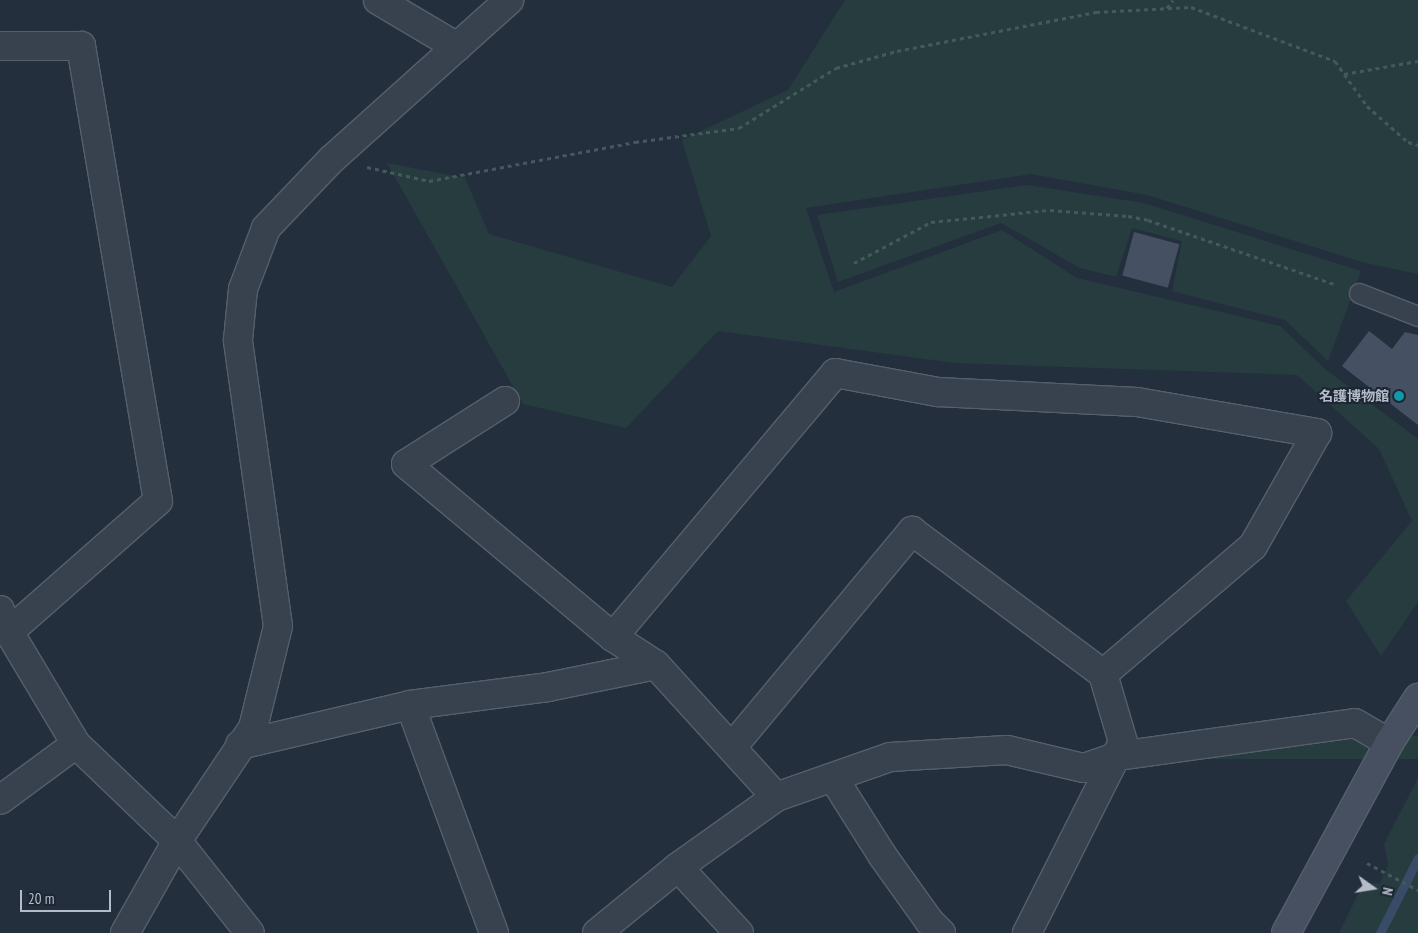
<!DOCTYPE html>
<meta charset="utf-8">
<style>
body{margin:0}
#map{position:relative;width:1418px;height:933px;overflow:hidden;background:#242f3e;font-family:"PT Sans Narrow","Noto Sans JP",sans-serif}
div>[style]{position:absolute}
.green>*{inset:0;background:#263c3f;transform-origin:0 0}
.stream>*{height:9px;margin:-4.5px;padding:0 4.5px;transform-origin:4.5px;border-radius:4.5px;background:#394c67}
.building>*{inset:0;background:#455162;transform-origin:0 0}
.path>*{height:3px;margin-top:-1.5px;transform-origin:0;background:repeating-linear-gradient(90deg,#44595c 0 4px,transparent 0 8px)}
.roads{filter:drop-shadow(1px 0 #565f6c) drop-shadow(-1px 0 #565f6c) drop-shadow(0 1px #565f6c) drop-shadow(0 -1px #565f6c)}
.lane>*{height:19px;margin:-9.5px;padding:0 9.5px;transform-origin:9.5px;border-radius:9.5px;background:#38414e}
.street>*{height:28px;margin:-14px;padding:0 14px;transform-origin:14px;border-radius:14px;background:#38414e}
.secondary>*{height:28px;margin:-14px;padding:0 14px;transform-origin:14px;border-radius:14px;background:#465061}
.dots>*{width:14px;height:14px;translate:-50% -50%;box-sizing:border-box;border:2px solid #1d2633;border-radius:50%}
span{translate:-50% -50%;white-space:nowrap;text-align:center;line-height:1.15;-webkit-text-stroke:4px #1d2633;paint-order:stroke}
.poi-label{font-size:14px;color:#b4bcc9;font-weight:700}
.right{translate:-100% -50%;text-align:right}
.north{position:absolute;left:1348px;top:863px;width:50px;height:50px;-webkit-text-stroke:4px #1d2633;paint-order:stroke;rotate:103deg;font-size:14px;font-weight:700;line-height:20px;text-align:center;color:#b4bcc9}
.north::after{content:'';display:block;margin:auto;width:18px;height:22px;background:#b4bcc9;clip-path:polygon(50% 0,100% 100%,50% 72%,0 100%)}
.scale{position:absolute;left:20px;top:890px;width:91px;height:22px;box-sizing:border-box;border:2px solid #b4bcc9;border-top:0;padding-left:6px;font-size:15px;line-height:18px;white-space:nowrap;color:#b4bcc9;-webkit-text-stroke:4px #1d2633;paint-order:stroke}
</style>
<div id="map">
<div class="green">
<i style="clip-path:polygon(845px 0,1418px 0,1418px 274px,1365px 263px,1147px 195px,1031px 174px,806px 208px,834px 292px,1002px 230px,1077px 278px,1280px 326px,1325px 369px,1418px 439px,1418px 602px,1381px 656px,1346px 601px,1412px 521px,1379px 449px,1297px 375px,955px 363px,718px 331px,626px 428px,523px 404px,387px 163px,465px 178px,489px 234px,672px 287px,711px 236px,682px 140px,788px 90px)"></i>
<i style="clip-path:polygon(1027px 185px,1144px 203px,1361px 271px,1328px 361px,1285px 320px,1172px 291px,1182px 241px,1132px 228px,1116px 277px,1080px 268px,1001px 223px,838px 282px,817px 215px)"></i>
<i style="left:1418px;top:736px;width:23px;height:223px;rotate:90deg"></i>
<i style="clip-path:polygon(1418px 778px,1418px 933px,1339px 933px,1363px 884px,1380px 883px,1388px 865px,1384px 844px)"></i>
</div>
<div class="stream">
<i style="left:1380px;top:933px;width:84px;rotate:-63.1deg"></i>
</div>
<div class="building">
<i style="left:1134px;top:232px;width:47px;height:45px;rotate:15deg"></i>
<i style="clip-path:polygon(1369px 331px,1392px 349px,1405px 332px,1418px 335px,1418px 425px,1342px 366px)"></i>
</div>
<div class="path">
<i style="left:1167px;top:8px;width:10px;rotate:-53deg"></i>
<i style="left:1344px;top:74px;width:75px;rotate:-10deg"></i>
<i style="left:367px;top:167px;width:64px;rotate:12.7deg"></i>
<i style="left:429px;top:181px;width:210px;rotate:-10.7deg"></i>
<i style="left:635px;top:142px;width:105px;rotate:-7.7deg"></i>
<i style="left:739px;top:128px;width:114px;rotate:-31.7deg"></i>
<i style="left:836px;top:68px;width:63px;rotate:-15.6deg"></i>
<i style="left:897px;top:51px;width:203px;rotate:-11.1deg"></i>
<i style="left:1096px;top:12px;width:95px;rotate:-3deg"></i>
<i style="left:1191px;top:7px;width:154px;rotate:20.6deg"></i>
<i style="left:1335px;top:61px;width:55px;rotate:54.6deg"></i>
<i style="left:1367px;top:106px;width:55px;rotate:41.3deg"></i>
<i style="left:1408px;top:142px;width:10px;rotate:17deg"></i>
<i style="left:854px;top:263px;width:87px;rotate:-28deg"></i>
<i style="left:931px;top:222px;width:120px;rotate:-5.8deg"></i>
<i style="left:1050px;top:210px;width:78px;rotate:4.4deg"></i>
<i style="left:1128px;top:216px;width:20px;rotate:11deg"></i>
<i style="left:1148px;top:220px;width:200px;rotate:19deg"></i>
<i style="left:1367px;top:863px;width:58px;rotate:27.9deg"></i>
</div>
<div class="roads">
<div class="lane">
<i style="left:1359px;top:293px;width:63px;rotate:21.3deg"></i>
</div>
<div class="street">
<i style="left:378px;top:0;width:92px;rotate:30.7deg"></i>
<i style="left:0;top:46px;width:81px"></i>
<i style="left:81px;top:46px;width:461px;rotate:80.4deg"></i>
<i style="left:158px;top:501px;width:198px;rotate:138.7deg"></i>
<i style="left:505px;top:401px;width:117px;rotate:147.5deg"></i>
<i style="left:406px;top:464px;width:270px;rotate:39.9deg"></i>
<i style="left:613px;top:637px;width:51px;rotate:33.1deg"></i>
<i style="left:656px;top:665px;width:178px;rotate:47.7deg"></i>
<i style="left:0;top:610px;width:24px;rotate:68deg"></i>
<i style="left:9px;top:632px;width:131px;rotate:59.1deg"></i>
<i style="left:76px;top:744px;width:140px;rotate:43.8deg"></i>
<i style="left:177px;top:841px;width:117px;rotate:51.6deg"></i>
<i style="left:613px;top:637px;width:345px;rotate:-49.9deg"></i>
<i style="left:835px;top:373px;width:105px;rotate:10.5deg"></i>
<i style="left:938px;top:392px;width:199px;rotate:2.9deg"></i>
<i style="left:1137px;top:402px;width:183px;rotate:9.8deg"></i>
<i style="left:1317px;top:433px;width:130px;rotate:119.5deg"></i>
<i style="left:1253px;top:546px;width:197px;rotate:139.5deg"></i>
<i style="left:1103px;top:674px;width:71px;rotate:73.6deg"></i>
<i style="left:1123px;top:742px;width:214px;rotate:116.7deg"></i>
<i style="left:240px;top:745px;width:175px;rotate:-13.2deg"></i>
<i style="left:733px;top:746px;width:280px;rotate:-50.2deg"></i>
<i style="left:912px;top:531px;width:239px;rotate:36.8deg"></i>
<i style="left:834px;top:779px;width:90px;rotate:57.7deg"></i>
<i style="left:882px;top:855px;width:81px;rotate:54.5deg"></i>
<i style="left:929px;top:921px;width:17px;rotate:45deg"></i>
<i style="left:0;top:800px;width:94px;rotate:-36.4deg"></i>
<i style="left:678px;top:867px;width:90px;rotate:47.3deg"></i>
<i style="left:125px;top:933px;width:106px;rotate:-60.5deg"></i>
<i style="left:177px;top:841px;width:136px;rotate:-56.1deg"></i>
<i style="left:253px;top:728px;width:105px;rotate:-76.2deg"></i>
<i style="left:278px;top:626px;width:289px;rotate:-98deg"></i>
<i style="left:238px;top:340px;width:51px;rotate:-84.4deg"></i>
<i style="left:243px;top:289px;width:65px;rotate:-69.3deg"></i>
<i style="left:266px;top:228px;width:95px;rotate:-46.3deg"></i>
<i style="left:332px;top:159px;width:238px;rotate:-41.9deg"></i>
<i style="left:494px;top:933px;width:243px;rotate:-110.2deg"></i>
<i style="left:410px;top:705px;width:139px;rotate:-7.4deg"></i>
<i style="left:548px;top:687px;width:110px;rotate:-11.5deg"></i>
<i style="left:597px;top:933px;width:104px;rotate:-39.2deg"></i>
<i style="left:678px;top:867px;width:120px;rotate:-35.5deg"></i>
<i style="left:776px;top:797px;width:121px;rotate:-19.3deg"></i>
<i style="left:890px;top:757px;width:117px;rotate:-3.4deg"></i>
<i style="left:1007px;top:750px;width:79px;rotate:13.2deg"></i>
<i style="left:1084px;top:768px;width:36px;rotate:-19deg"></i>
<i style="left:1118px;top:756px;width:239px;rotate:-7.9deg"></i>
<i style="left:1355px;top:723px;width:39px;rotate:30deg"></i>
</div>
<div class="secondary">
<i style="left:1286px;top:933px;width:216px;rotate:-61.5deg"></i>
<i style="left:1389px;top:743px;width:54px;rotate:-57.2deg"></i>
</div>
</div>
<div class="dots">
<i style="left:1399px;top:396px;background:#0f9aa8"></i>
</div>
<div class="poi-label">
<span class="right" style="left:1389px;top:396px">名護博物館</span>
</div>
<div class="north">N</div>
<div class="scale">20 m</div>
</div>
